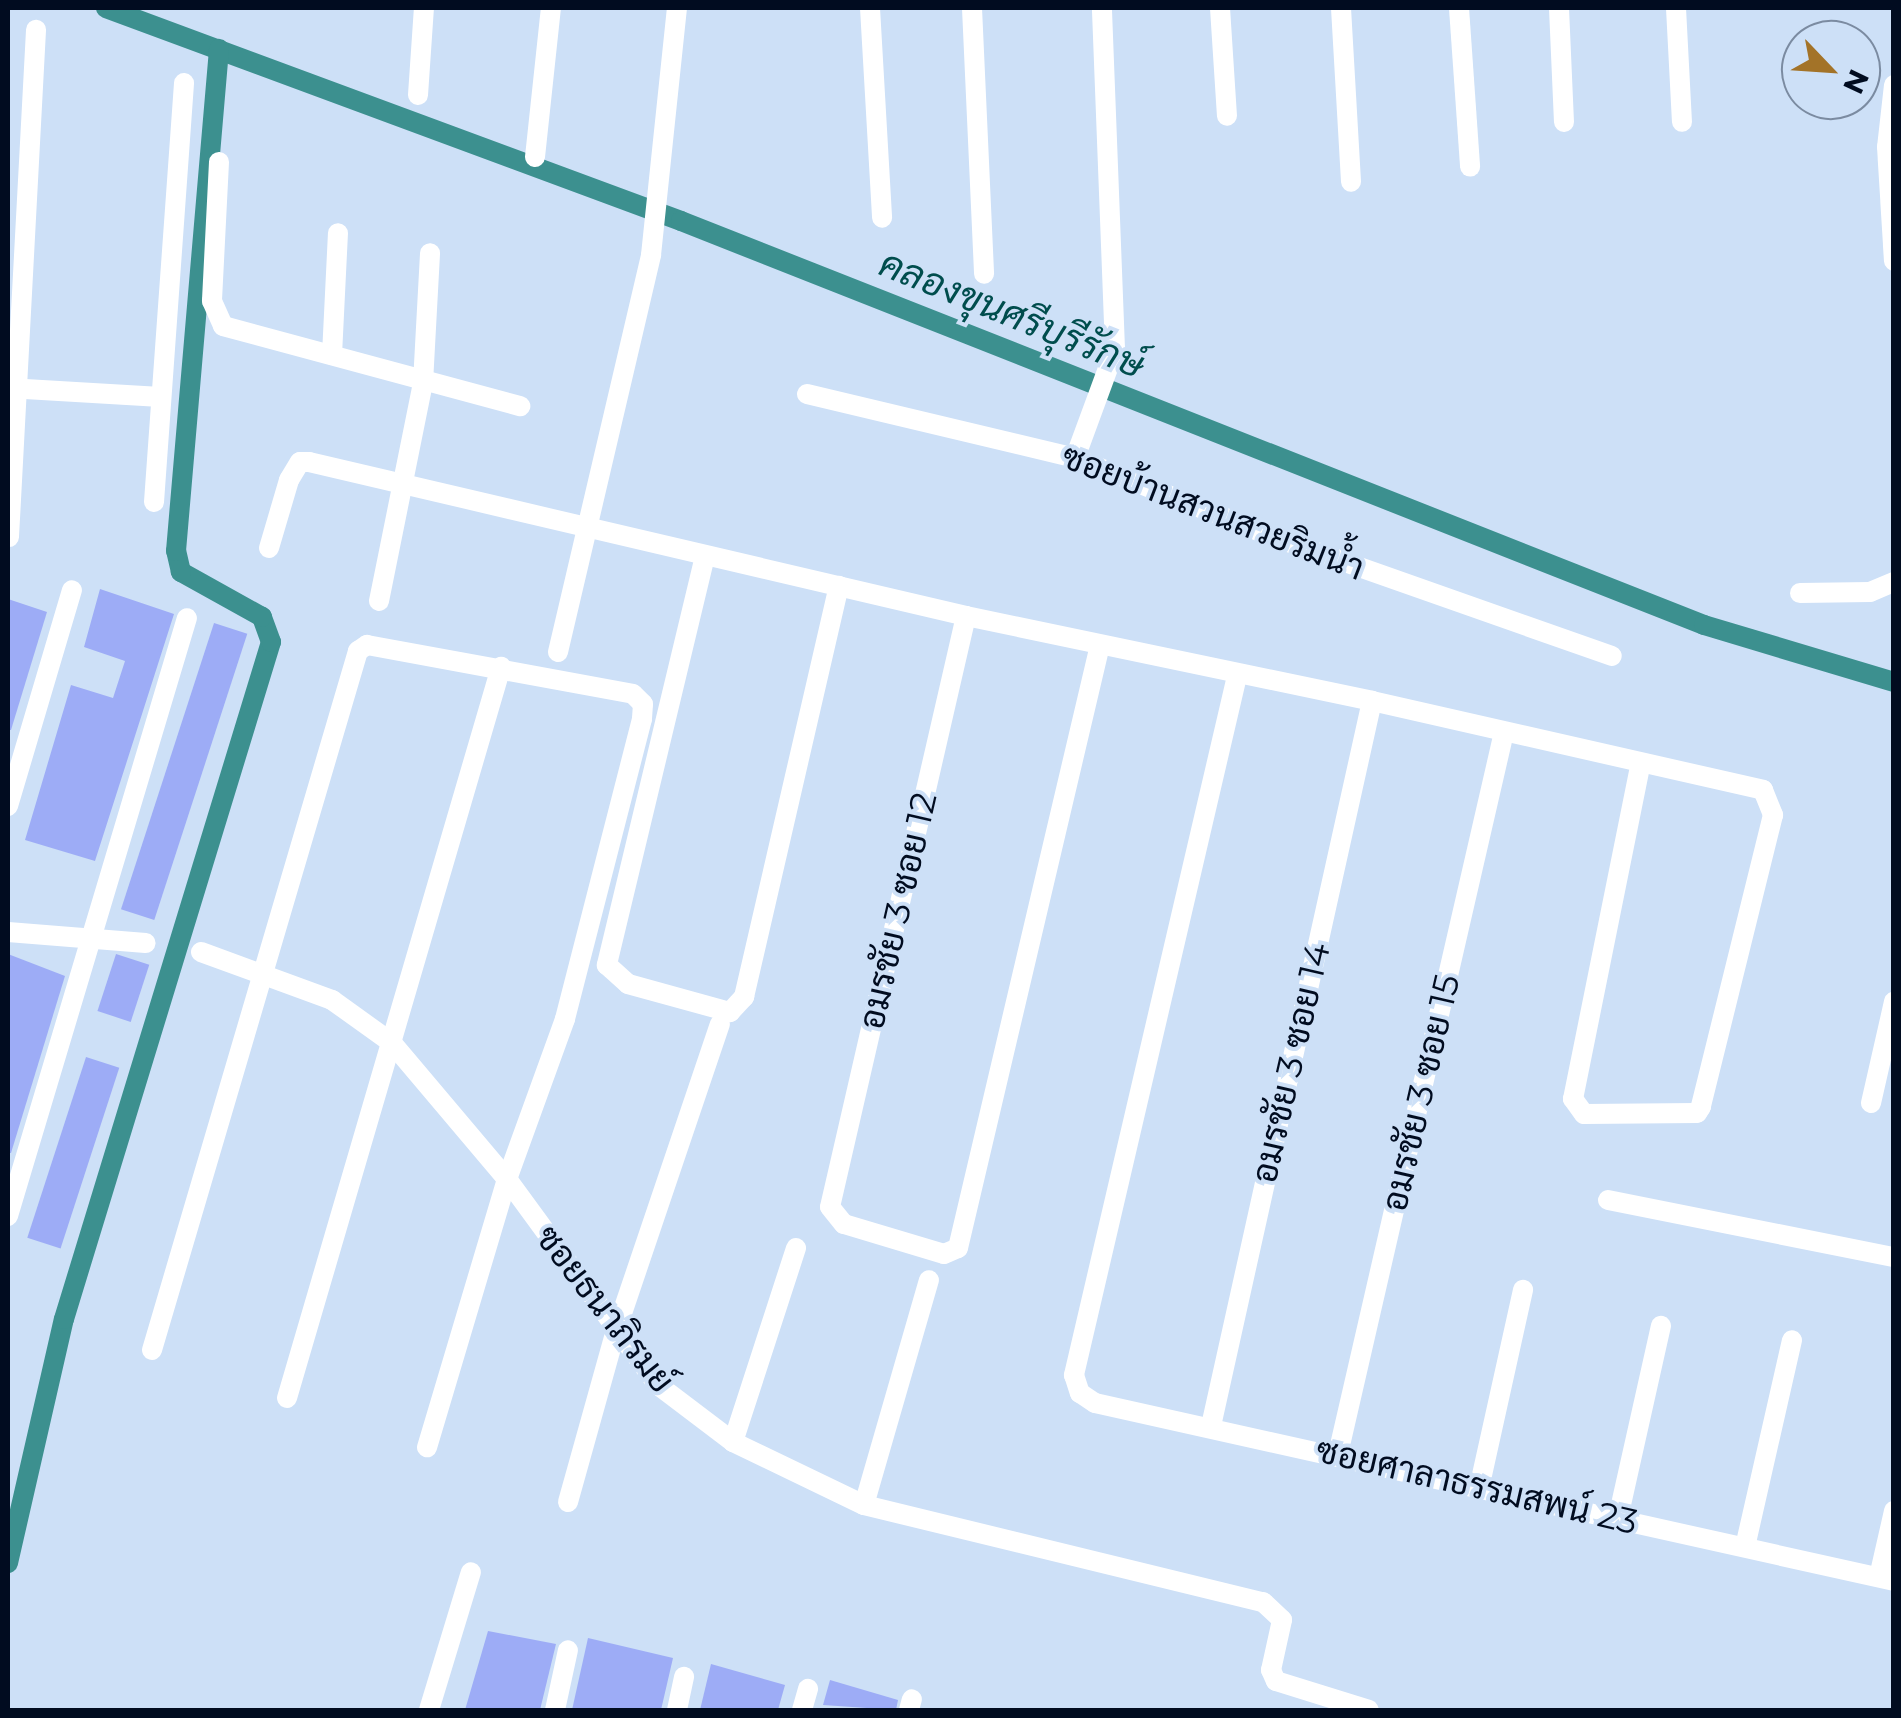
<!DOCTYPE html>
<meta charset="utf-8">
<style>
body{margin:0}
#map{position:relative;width:1901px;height:1718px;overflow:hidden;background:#cde0f7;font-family:Montserrat,Sarabun,sans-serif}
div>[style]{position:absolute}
.canal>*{height:20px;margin:-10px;padding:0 10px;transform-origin:10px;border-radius:10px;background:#3c908f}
.building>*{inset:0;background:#9dacf6;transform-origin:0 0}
.street>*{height:20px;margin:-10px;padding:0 10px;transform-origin:10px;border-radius:10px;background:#fff}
span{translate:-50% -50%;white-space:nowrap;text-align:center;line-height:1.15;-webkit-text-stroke:8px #cde0f7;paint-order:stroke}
.street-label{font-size:35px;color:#010c20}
.water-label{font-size:38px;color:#004d4d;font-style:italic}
.frame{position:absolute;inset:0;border:10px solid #010c20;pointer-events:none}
.north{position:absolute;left:1781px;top:20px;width:100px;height:100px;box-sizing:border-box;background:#cde0f7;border:2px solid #7b8ba1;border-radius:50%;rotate:115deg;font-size:28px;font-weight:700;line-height:40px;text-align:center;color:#010c20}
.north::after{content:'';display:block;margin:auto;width:35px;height:45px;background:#a37328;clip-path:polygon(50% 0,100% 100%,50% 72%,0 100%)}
</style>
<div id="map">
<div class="canal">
<i style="left:106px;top:8px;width:613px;rotate:20.33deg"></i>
<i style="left:681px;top:221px;width:1100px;rotate:21.55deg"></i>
<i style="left:1704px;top:625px;width:198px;rotate:16.7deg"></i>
<i style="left:8px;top:1563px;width:250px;rotate:-77.1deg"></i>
<i style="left:64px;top:1319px;width:708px;rotate:-73deg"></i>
<i style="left:271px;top:642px;width:27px;rotate:-110deg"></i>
<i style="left:262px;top:617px;width:93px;rotate:-150.9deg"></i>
<i style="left:181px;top:572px;width:22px;rotate:-103deg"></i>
<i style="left:176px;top:551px;width:504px;rotate:-85.1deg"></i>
</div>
<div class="building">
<i style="clip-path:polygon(100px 589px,174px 614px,95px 861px,25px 840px,71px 685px,113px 698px,125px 661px,84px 647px)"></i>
<i style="clip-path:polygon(8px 599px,47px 612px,11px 730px,8px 730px)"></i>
<i style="left:214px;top:623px;width:35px;height:301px;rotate:18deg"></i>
<i style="clip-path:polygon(8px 954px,65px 976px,11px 1153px,8px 1153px)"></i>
<i style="left:116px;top:954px;width:35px;height:60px;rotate:18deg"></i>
<i style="left:86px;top:1057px;width:35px;height:190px;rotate:18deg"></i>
<i style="clip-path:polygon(488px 1631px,556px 1644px,540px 1710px,465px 1710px)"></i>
<i style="clip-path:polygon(588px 1638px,673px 1658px,661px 1710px,572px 1710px)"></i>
<i style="clip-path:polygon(711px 1664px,785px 1685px,778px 1710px,700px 1710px)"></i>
<i style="clip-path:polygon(830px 1680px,898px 1700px,896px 1710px,823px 1705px)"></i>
</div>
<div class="street">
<i style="left:870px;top:8px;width:210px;rotate:86.7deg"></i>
<i style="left:972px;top:8px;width:266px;rotate:87.4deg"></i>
<i style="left:1220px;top:8px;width:108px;rotate:86.3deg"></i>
<i style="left:1341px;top:8px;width:174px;rotate:86.7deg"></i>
<i style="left:1459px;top:8px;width:159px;rotate:86deg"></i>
<i style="left:1559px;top:8px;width:114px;rotate:87.5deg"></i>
<i style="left:1676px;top:8px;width:114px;rotate:87deg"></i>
<i style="left:1894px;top:85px;width:62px;rotate:96.4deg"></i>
<i style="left:1887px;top:147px;width:114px;rotate:86.5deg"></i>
<i style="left:418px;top:95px;width:87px;rotate:-86.1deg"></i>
<i style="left:535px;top:157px;width:150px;rotate:-83.9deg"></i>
<i style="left:219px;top:162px;width:139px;rotate:92.9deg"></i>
<i style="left:212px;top:301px;width:27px;rotate:66deg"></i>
<i style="left:223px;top:326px;width:308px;rotate:15.1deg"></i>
<i style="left:332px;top:355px;width:122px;rotate:-87.2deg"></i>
<i style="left:8px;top:388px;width:153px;rotate:3.4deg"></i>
<i style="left:807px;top:394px;width:276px;rotate:13.4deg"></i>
<i style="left:1075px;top:458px;width:214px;rotate:21.7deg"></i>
<i style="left:1274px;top:537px;width:358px;rotate:19.4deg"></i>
<i style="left:1075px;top:458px;width:116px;rotate:-69.8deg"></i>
<i style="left:1115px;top:349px;width:341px;rotate:-92.2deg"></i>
<i style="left:154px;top:502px;width:420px;rotate:-85.9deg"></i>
<i style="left:9px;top:537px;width:508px;rotate:-86.95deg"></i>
<i style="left:269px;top:548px;width:71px;rotate:-73.6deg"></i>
<i style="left:289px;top:480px;width:21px;rotate:-59deg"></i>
<i style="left:300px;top:462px;width:9px"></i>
<i style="left:309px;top:462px;width:675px;rotate:13.19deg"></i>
<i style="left:966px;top:616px;width:415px;rotate:11.8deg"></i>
<i style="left:1372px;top:701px;width:401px;rotate:12.8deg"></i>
<i style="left:1763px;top:790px;width:27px;rotate:68deg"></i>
<i style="left:1773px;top:815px;width:301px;rotate:103.9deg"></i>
<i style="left:1701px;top:1107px;width:7px;rotate:124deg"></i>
<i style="left:1697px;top:1113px;width:113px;rotate:179.5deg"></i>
<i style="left:1584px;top:1114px;width:19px;rotate:-126deg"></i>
<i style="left:1573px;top:1099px;width:343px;rotate:-78.6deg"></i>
<i style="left:705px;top:556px;width:421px;rotate:103.5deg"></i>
<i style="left:607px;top:965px;width:28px;rotate:42deg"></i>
<i style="left:628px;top:984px;width:106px;rotate:15.4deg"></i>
<i style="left:730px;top:1012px;width:21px;rotate:-47deg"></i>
<i style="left:744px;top:997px;width:422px;rotate:-77deg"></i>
<i style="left:1800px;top:593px;width:70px;rotate:-0.8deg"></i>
<i style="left:1870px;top:592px;width:26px;rotate:-23deg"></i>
<i style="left:379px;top:601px;width:222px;rotate:-78.6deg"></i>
<i style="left:423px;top:383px;width:130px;rotate:-86.9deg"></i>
<i style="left:966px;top:616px;width:606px;rotate:102.96deg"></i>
<i style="left:830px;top:1207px;width:22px;rotate:51deg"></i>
<i style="left:844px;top:1224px;width:104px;rotate:16.7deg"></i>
<i style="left:944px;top:1254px;width:15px;rotate:-23deg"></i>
<i style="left:958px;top:1248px;width:619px;rotate:-76.75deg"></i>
<i style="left:558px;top:652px;width:408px;rotate:-76.8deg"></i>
<i style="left:651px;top:255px;width:248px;rotate:-84deg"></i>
<i style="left:1237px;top:676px;width:718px;rotate:103.13deg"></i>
<i style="left:1074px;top:1375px;width:19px;rotate:72deg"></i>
<i style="left:1080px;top:1393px;width:18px;rotate:34deg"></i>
<i style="left:1095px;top:1403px;width:819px;rotate:12.56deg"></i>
<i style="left:8px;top:806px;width:225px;rotate:-73.5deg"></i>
<i style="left:8px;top:932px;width:138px;rotate:4.6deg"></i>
<i style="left:201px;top:952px;width:140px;rotate:20.1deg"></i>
<i style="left:332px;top:1000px;width:74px;rotate:35.6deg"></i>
<i style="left:392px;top:1043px;width:178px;rotate:49.8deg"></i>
<i style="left:507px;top:1179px;width:255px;rotate:53.8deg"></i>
<i style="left:658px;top:1385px;width:94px;rotate:37.2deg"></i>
<i style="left:733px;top:1442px;width:145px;rotate:25.7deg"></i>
<i style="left:864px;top:1505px;width:411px;rotate:13.7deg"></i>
<i style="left:1263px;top:1602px;width:26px;rotate:43deg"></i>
<i style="left:1282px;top:1620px;width:51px;rotate:102.4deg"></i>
<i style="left:1271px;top:1670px;width:12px;rotate:66deg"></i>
<i style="left:1276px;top:1681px;width:97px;rotate:17.3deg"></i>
<i style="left:1871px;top:1103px;width:104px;rotate:-77.2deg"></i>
<i style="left:1608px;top:1200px;width:292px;rotate:11.3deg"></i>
<i style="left:8px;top:1216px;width:624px;rotate:-73.34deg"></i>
<i style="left:152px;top:1350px;width:729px;rotate:-73.58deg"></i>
<i style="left:358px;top:651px;width:11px;rotate:-34deg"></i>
<i style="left:367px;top:645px;width:270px;rotate:10.4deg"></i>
<i style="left:633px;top:694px;width:14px;rotate:45deg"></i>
<i style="left:643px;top:704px;width:15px;rotate:94deg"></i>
<i style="left:642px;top:719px;width:310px;rotate:104.4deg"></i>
<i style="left:565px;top:1019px;width:170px;rotate:109.9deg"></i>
<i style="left:507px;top:1179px;width:280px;rotate:106.6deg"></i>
<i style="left:287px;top:1398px;width:762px;rotate:-73.68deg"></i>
<i style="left:1211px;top:1426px;width:743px;rotate:-77.48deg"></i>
<i style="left:733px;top:1442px;width:204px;rotate:-72deg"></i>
<i style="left:1338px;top:1454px;width:741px;rotate:-77.05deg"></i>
<i style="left:1480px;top:1484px;width:199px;rotate:-77.5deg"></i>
<i style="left:568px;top:1502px;width:174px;rotate:-74.4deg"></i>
<i style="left:615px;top:1334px;width:327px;rotate:-71.3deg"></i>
<i style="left:864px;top:1505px;width:234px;rotate:-73.9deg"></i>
<i style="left:1618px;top:1518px;width:197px;rotate:-77.4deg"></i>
<i style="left:1745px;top:1547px;width:212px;rotate:-77.2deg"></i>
<i style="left:1879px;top:1577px;width:68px;rotate:-77.2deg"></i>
<i style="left:429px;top:1710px;width:144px;rotate:-73.1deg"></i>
<i style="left:555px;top:1710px;width:61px;rotate:-77.8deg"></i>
<i style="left:677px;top:1710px;width:34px;rotate:-78deg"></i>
<i style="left:802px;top:1710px;width:22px;rotate:-74deg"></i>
<i style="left:909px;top:1710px;width:11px;rotate:-75deg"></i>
</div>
<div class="street-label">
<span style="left:1213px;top:512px;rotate:21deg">ซอยบ้านสวนสวยริมน้ำ</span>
<span style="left:898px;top:911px;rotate:-77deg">อมรชัย 3 ซอย 12</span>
<span style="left:1291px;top:1063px;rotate:-77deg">อมรชัย 3 ซอย 14</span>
<span style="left:1421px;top:1093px;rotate:-77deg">อมรชัย 3 ซอย 15</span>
<span style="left:605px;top:1309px;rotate:52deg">ซอยธนาภิรมย์</span>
<span style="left:1477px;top:1486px;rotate:13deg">ซอยศาลาธรรมสพน์ 23</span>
</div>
<div class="water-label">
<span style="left:1012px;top:314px;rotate:22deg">คลองขุนศรีบุรีรักษ์</span>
</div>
<div class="frame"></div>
<div class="north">N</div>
</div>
